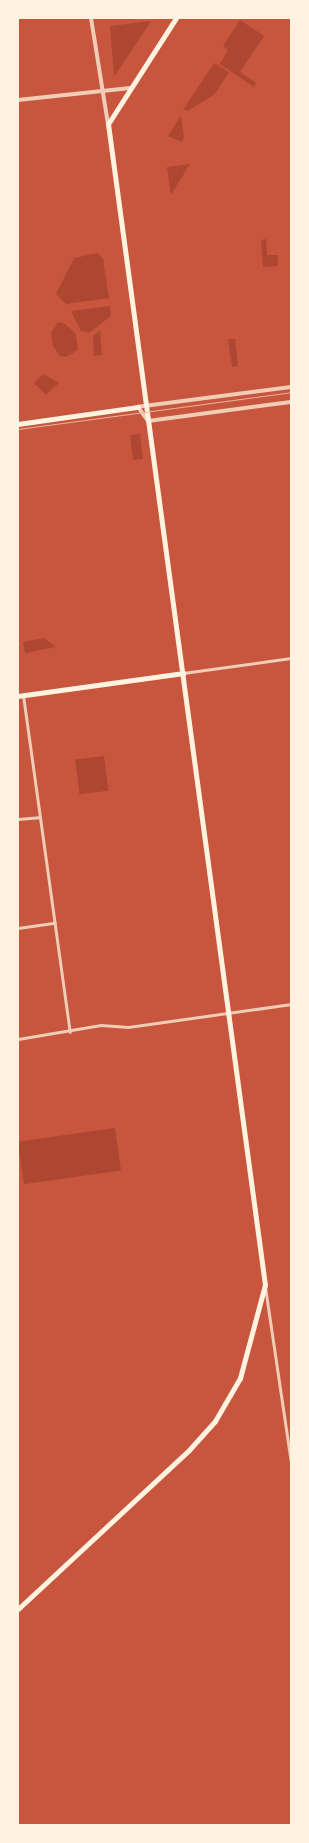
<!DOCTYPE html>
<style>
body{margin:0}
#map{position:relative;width:309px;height:1843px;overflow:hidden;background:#c8553d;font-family:"Fira Sans Condensed",sans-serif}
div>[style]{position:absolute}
.green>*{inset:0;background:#ae4732;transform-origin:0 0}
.minor>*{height:3px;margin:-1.5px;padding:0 1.5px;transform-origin:1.5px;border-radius:1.5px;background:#f1ccb7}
.tertiary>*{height:4px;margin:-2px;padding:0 2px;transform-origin:2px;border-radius:2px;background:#f1ccb7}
.secondary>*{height:4.5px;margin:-2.25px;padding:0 2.25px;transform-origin:2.25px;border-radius:2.25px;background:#fff3e0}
.primary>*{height:5px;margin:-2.5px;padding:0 2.5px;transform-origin:2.5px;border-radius:2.5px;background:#fff3e0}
.tram>*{height:1px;margin:-0.5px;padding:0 0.5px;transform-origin:0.5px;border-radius:0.5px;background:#e9b49f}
span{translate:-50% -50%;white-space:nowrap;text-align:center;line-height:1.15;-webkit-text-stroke:3px #fff3e0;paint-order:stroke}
.frame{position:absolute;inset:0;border:19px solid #fff3e0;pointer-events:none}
</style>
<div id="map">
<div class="green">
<i style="clip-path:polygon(240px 20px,264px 36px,240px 72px,256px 83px,254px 87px,220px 64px,228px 50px,223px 46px)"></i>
<i style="clip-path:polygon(151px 21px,114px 77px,110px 26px)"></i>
<i style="clip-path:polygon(214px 63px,229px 72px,215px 94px,188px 111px,183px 110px)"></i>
<i style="clip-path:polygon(181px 115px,184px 138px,182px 142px,168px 136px)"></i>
<i style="clip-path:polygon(190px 164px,171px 195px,167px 167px)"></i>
<i style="clip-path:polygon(266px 239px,267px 255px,278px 255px,278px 266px,263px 267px,261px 240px)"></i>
<i style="clip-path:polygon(98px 253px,103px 259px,109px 298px,66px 304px,56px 294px,74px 258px)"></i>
<i style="clip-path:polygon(110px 306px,111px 316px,89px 333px,81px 331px,71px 311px)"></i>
<i style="clip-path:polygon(58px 322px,65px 324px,76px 334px,78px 350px,66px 357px,60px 356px,53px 346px,51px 333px)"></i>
<i style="clip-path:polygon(100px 330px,102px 355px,94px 356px,93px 336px)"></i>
<i style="clip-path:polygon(228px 339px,235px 339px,238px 366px,232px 367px)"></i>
<i style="clip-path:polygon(43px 374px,59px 383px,46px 395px,34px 383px)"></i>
<i style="left:140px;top:434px;width:25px;height:10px;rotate:83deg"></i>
<i style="clip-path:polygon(44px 638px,56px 647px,25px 653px,23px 642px)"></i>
<i style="left:104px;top:756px;width:35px;height:29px;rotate:83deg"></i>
<i style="left:115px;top:1128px;width:43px;height:98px;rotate:82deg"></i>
</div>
<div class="minor">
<i style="left:183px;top:673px;width:109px;rotate:-7.9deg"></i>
<i style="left:23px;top:695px;width:340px;rotate:82.1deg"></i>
<i style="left:18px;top:819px;width:21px;rotate:-5deg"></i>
<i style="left:18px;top:928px;width:37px;rotate:-8deg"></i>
<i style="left:18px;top:1039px;width:84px;rotate:-9.6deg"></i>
<i style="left:101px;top:1025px;width:27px;rotate:4deg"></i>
<i style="left:128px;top:1027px;width:165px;rotate:-8deg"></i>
<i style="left:265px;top:1287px;width:178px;rotate:81.6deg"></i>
</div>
<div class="tertiary">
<i style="left:91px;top:18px;width:107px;rotate:80.9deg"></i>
<i style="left:18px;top:100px;width:113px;rotate:-6.1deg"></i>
<i style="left:291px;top:387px;width:154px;rotate:172.6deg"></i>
<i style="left:138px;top:407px;width:17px;rotate:54deg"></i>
<i style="left:148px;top:421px;width:144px;rotate:-7.6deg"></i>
</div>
<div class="secondary">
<i style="left:18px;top:424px;width:121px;rotate:-8.1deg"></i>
<i style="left:18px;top:696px;width:167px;rotate:-7.9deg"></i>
</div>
<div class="primary">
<i style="left:18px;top:1609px;width:233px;rotate:-42.9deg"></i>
<i style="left:189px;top:1450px;width:39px;rotate:-48deg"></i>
<i style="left:215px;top:1421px;width:50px;rotate:-59.8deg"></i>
<i style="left:240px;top:1378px;width:96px;rotate:-75deg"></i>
<i style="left:265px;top:1285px;width:1172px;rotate:-97.7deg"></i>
<i style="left:108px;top:124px;width:126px;rotate:-57.3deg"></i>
</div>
<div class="tram">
<i style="left:18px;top:429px;width:275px;rotate:-7.7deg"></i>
</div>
<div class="frame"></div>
</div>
